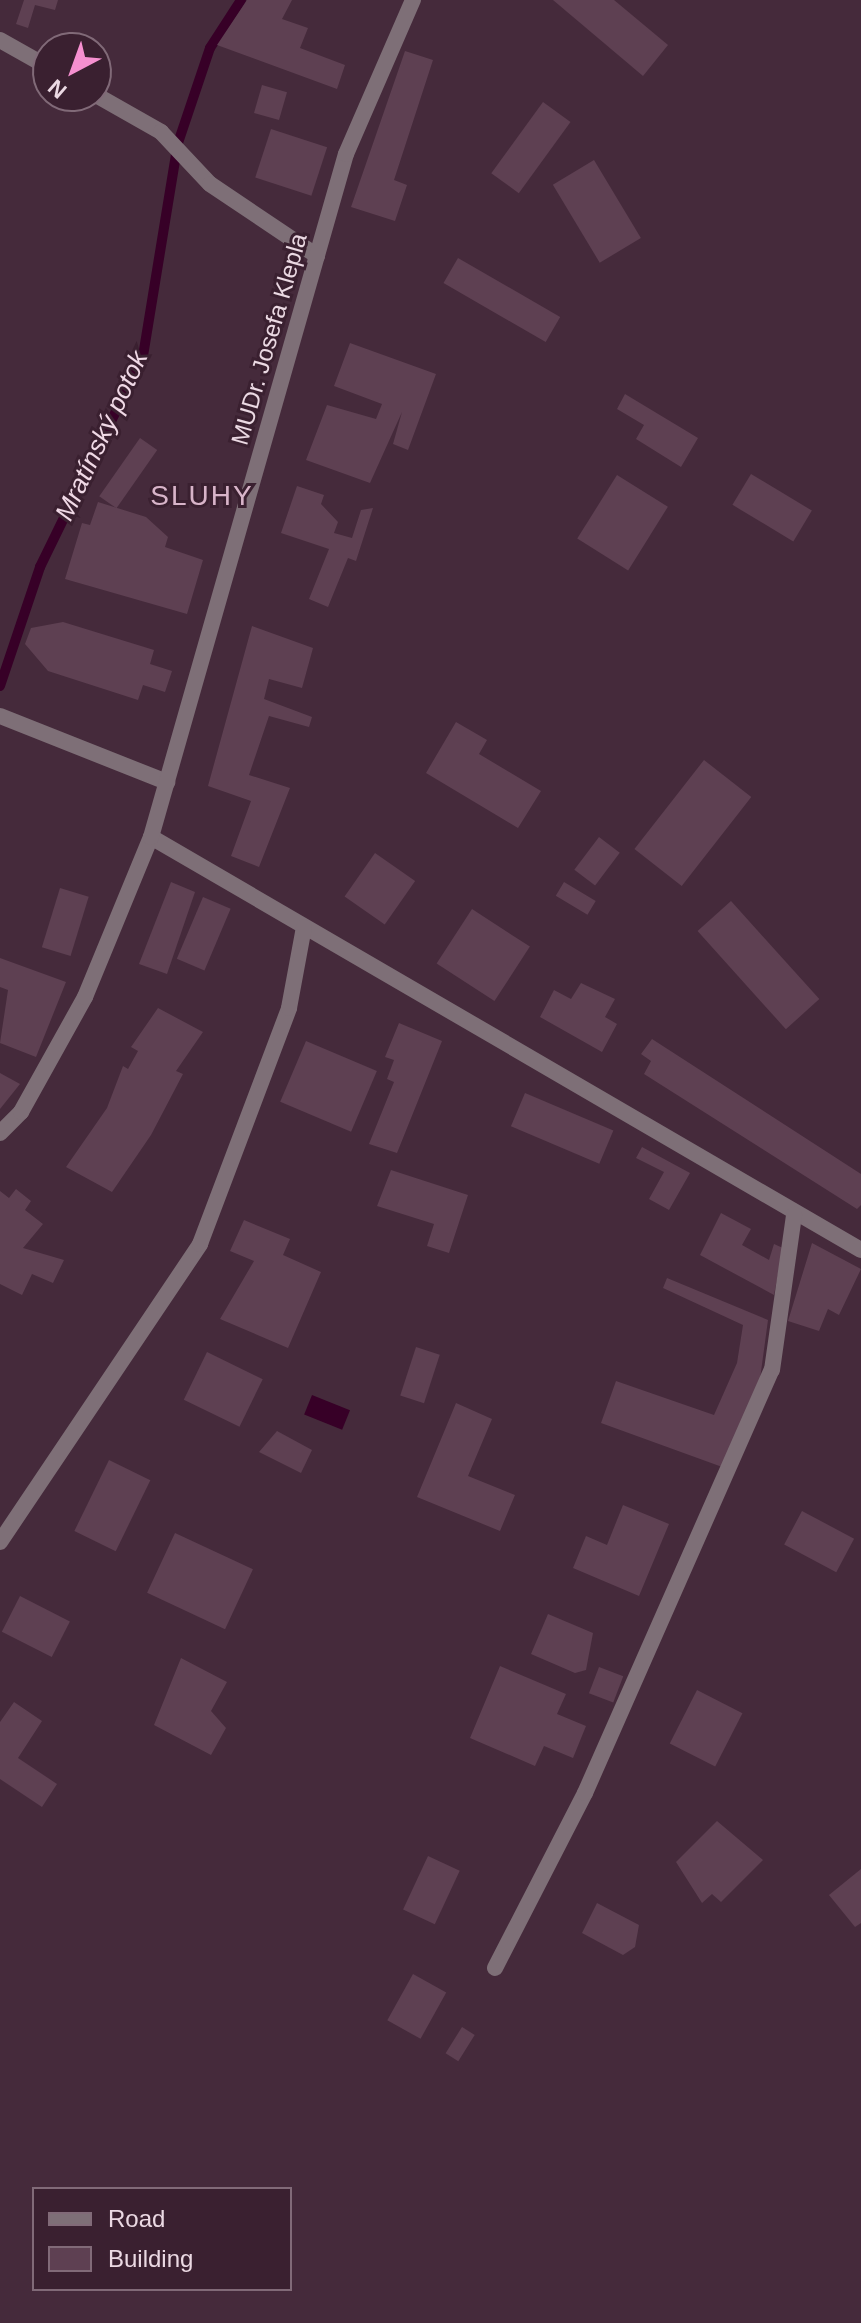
<!DOCTYPE html>
<meta charset="utf-8">
<style>
body{margin:0}
#map{position:relative;width:861px;height:2323px;overflow:hidden;background:#452a3b;font-family:Arial,sans-serif}
div>[style]{position:absolute}
.water>*{inset:0;background:#370027;transform-origin:0 0}
.stream>*{height:10px;margin:-5px;padding:0 5px;transform-origin:5px;border-radius:5px;background:#370027}
.building>*{inset:0;background:#5e4052;transform-origin:0 0}
.minor>*{height:16px;margin:-8px;padding:0 8px;transform-origin:8px;border-radius:8px;background:#7e6f77}
.tertiary>*{height:16px;margin:-8px;padding:0 8px;transform-origin:8px;border-radius:8px;background:#7e6f77}
span{translate:-50% -50%;white-space:nowrap;text-align:center;line-height:1.15;-webkit-text-stroke:6px #3a2030;paint-order:stroke}
.street-label{font-size:24px;color:#ebd9e3}
.water-label{font-size:26px;color:#f0d9e6;font-style:italic}
.quarter-label{font-size:28px;color:#d8b4c9;letter-spacing:2px}
.legend{position:absolute;left:32px;top:2187px;width:260px;height:104px;box-sizing:border-box;background:#3a2030;border:2px solid #816a78;margin:0;padding:10px 14px;list-style:none;font-size:24px;color:#ebd9e3}
.legend li{display:flex;align-items:center;gap:16px;height:40px}
.legend b{width:40px;border:2px solid #816a78}
.north{position:absolute;left:32px;top:32px;width:80px;height:80px;box-sizing:border-box;background:#3a2030;border:2px solid #816a78;border-radius:50%;rotate:221deg;font-size:22px;font-weight:700;line-height:32px;text-align:center;color:#ebd9e3}
.north::after{content:'';display:block;margin:auto;width:28px;height:36px;background:#f690d0;clip-path:polygon(50% 0,100% 100%,50% 72%,0 100%)}
</style>
<div id="map">
<div class="water">
<i style="left:312px;top:1395px;width:41px;height:21px;rotate:22deg"></i>
</div>
<div class="stream">
<i style="left:0;top:686px;width:126px;rotate:-71.4deg"></i>
<i style="left:40px;top:567px;width:235px;rotate:-64deg"></i>
<i style="left:143px;top:356px;width:216px;rotate:-80.7deg"></i>
<i style="left:178px;top:143px;width:100px;rotate:-71.4deg"></i>
<i style="left:210px;top:48px;width:57px;rotate:-57.1deg"></i>
</div>
<div class="building">
<i style="clip-path:polygon(24px 0,58px 0,55px 10px,35px 5px,28px 28px,16px 24px)"></i>
<i style="clip-path:polygon(247px 0,292px 0,282px 19px,308px 28px,300px 48px,345px 65px,337px 89px,217px 45px)"></i>
<i style="clip-path:polygon(553px 0,614px 0,668px 45px,643px 76px)"></i>
<i style="clip-path:polygon(405px 51px,433px 60px,394px 180px,407px 185px,395px 221px,351px 207px)"></i>
<i style="left:262px;top:85px;width:26px;height:29px;rotate:16deg"></i>
<i style="left:543px;top:102px;width:34px;height:88px;rotate:36deg"></i>
<i style="left:271px;top:129px;width:59px;height:51px;rotate:18deg"></i>
<i style="left:594px;top:160px;width:91px;height:48px;rotate:59deg"></i>
<i style="left:458px;top:258px;width:118px;height:29px;rotate:30deg"></i>
<i style="clip-path:polygon(350px 343px,436px 374px,408px 450px,393px 444px,402px 412px,370px 483px,306px 460px,327px 405px,376px 419px,382px 404px,334px 386px)"></i>
<i style="clip-path:polygon(625px 394px,698px 438px,681px 467px,636px 439px,644px 425px,617px 409px)"></i>
<i style="left:140px;top:438px;width:21px;height:71px;rotate:35deg"></i>
<i style="left:751px;top:474px;width:71px;height:36px;rotate:31deg"></i>
<i style="left:617px;top:475px;width:60px;height:75px;rotate:32deg"></i>
<i style="clip-path:polygon(297px 486px,324px 495px,321px 504px,338px 522px,334px 533px,352px 538px,361px 510px,373px 508px,356px 561px,348px 558px,328px 607px,309px 599px,329px 549px,281px 533px)"></i>
<i style="clip-path:polygon(98px 502px,146px 517px,168px 537px,165px 547px,203px 560px,187px 614px,65px 579px,82px 523px,90px 525px)"></i>
<i style="clip-path:polygon(63px 622px,154px 650px,150px 664px,172px 671px,165px 692px,143px 685px,138px 700px,48px 671px,25px 644px,31px 628px)"></i>
<i style="clip-path:polygon(252px 626px,313px 648px,302px 688px,269px 679px,264px 699px,312px 717px,309px 727px,269px 716px,249px 775px,290px 788px,259px 867px,231px 856px,251px 801px,208px 786px)"></i>
<i style="clip-path:polygon(456px 722px,487px 740px,479px 754px,541px 791px,518px 828px,426px 773px)"></i>
<i style="left:704px;top:760px;width:60px;height:113px;rotate:38deg"></i>
<i style="left:599px;top:837px;width:26px;height:41px;rotate:37deg"></i>
<i style="left:375px;top:853px;width:49px;height:53px;rotate:35deg"></i>
<i style="clip-path:polygon(171px 882px,195px 892px,167px 974px,139px 964px)"></i>
<i style="left:564px;top:882px;width:37px;height:16px;rotate:31deg"></i>
<i style="left:60px;top:888px;width:30px;height:62px;rotate:17deg"></i>
<i style="left:203px;top:897px;width:30px;height:67px;rotate:23deg"></i>
<i style="left:731px;top:901px;width:132px;height:45px;rotate:48deg"></i>
<i style="left:472px;top:909px;width:69px;height:65px;rotate:33deg"></i>
<i style="clip-path:polygon(0 958px,66px 982px,36px 1057px,0 1043px,8px 990px,0 987px)"></i>
<i style="clip-path:polygon(581px 983px,615px 999px,605px 1017px,617px 1024px,602px 1052px,540px 1017px,554px 990px,571px 999px)"></i>
<i style="clip-path:polygon(158px 1008px,203px 1032px,176px 1071px,183px 1074px,151px 1135px,112px 1192px,66px 1167px,107px 1108px,123px 1066px,128px 1069px,138px 1051px,131px 1047px)"></i>
<i style="clip-path:polygon(399px 1023px,442px 1041px,397px 1153px,369px 1144px,394px 1082px,387px 1079px,394px 1060px,385px 1057px)"></i>
<i style="clip-path:polygon(652px 1039px,861px 1174px,861px 1205px,857px 1209px,644px 1074px,651px 1061px,641px 1054px)"></i>
<i style="left:306px;top:1041px;width:77px;height:66px;rotate:23deg"></i>
<i style="clip-path:polygon(0 1073px,20px 1084px,0 1109px)"></i>
<i style="left:525px;top:1093px;width:96px;height:36px;rotate:23deg"></i>
<i style="clip-path:polygon(642px 1147px,690px 1173px,669px 1210px,649px 1199px,664px 1172px,636px 1158px)"></i>
<i style="clip-path:polygon(391px 1170px,468px 1195px,449px 1253px,427px 1246px,434px 1224px,377px 1206px)"></i>
<i style="clip-path:polygon(16px 1189px,31px 1201px,25px 1210px,43px 1224px,23px 1248px,64px 1260px,53px 1283px,32px 1274px,22px 1295px,0 1284px,0 1191px,9px 1198px)"></i>
<i style="clip-path:polygon(721px 1213px,751px 1229px,742px 1245px,769px 1260px,774px 1244px,783px 1248px,774px 1295px,700px 1255px)"></i>
<i style="clip-path:polygon(244px 1220px,290px 1239px,283px 1255px,321px 1272px,288px 1348px,220px 1319px,254px 1261px,230px 1251px)"></i>
<i style="clip-path:polygon(812px 1243px,861px 1269px,839px 1315px,828px 1309px,819px 1331px,788px 1321px)"></i>
<i style="clip-path:polygon(667px 1278px,768px 1320px,760px 1379px,725px 1468px,601px 1423px,616px 1381px,714px 1415px,737px 1363px,743px 1325px,663px 1288px)"></i>
<i style="left:416px;top:1347px;width:25px;height:51px;rotate:18deg"></i>
<i style="left:207px;top:1352px;width:62px;height:53px;rotate:26deg"></i>
<i style="clip-path:polygon(456px 1403px,492px 1419px,468px 1476px,515px 1495px,500px 1531px,417px 1497px)"></i>
<i style="clip-path:polygon(277px 1431px,312px 1450px,301px 1473px,259px 1452px)"></i>
<i style="left:109px;top:1460px;width:46px;height:79px;rotate:26deg"></i>
<i style="clip-path:polygon(623px 1505px,669px 1524px,639px 1596px,573px 1568px,586px 1536px,607px 1545px)"></i>
<i style="left:802px;top:1511px;width:59px;height:38px;rotate:28deg"></i>
<i style="left:175px;top:1533px;width:86px;height:66px;rotate:25deg"></i>
<i style="left:20px;top:1596px;width:56px;height:40px;rotate:27deg"></i>
<i style="clip-path:polygon(548px 1614px,593px 1633px,586px 1670px,575px 1673px,531px 1654px)"></i>
<i style="clip-path:polygon(181px 1658px,227px 1682px,211px 1711px,226px 1728px,211px 1755px,154px 1725px)"></i>
<i style="clip-path:polygon(500px 1666px,566px 1694px,557px 1714px,586px 1726px,573px 1758px,544px 1746px,535px 1766px,470px 1738px)"></i>
<i style="left:599px;top:1667px;width:26px;height:28px;rotate:21deg"></i>
<i style="left:697px;top:1690px;width:51px;height:60px;rotate:27deg"></i>
<i style="clip-path:polygon(14px 1702px,42px 1721px,18px 1758px,57px 1784px,42px 1807px,0 1779px,0 1722px)"></i>
<i style="clip-path:polygon(717px 1821px,763px 1860px,721px 1902px,712px 1894px,702px 1903px,676px 1862px)"></i>
<i style="left:428px;top:1856px;width:35px;height:59px;rotate:25deg"></i>
<i style="clip-path:polygon(861px 1869px,861px 1923px,855px 1927px,829px 1895px)"></i>
<i style="clip-path:polygon(597px 1903px,639px 1925px,635px 1947px,623px 1955px,582px 1933px)"></i>
<i style="left:413px;top:1974px;width:38px;height:53px;rotate:29deg"></i>
<i style="left:462px;top:2027px;width:15px;height:31px;rotate:32deg"></i>
</div>
<div class="minor">
<i style="left:0;top:40px;width:55px;rotate:29.4deg"></i>
<i style="left:96px;top:95px;width:75px;rotate:29.6deg"></i>
<i style="left:161px;top:132px;width:71px;rotate:46.7deg"></i>
<i style="left:210px;top:184px;width:129px;rotate:33.9deg"></i>
<i style="left:0;top:716px;width:180px;rotate:21.6deg"></i>
<i style="left:151px;top:837px;width:821px;rotate:30.19deg"></i>
<i style="left:0;top:1542px;width:359px;rotate:-56.1deg"></i>
<i style="left:200px;top:1244px;width:252px;rotate:-69.3deg"></i>
<i style="left:289px;top:1008px;width:82px;rotate:-79.5deg"></i>
<i style="left:495px;top:1968px;width:197px;rotate:-62.8deg"></i>
<i style="left:585px;top:1793px;width:462px;rotate:-66.2deg"></i>
<i style="left:772px;top:1370px;width:157px;rotate:-81.9deg"></i>
</div>
<div class="tertiary">
<i style="left:0;top:1133px;width:30px;rotate:-45deg"></i>
<i style="left:21px;top:1112px;width:132px;rotate:-60.9deg"></i>
<i style="left:85px;top:997px;width:173px;rotate:-67.6deg"></i>
<i style="left:151px;top:837px;width:710px;rotate:-74.07deg"></i>
<i style="left:346px;top:154px;width:168px;rotate:-66.5deg"></i>
</div>
<div class="street-label">
<span style="left:269px;top:339px;rotate:-74deg">MUDr. Josefa Klepla</span>
</div>
<div class="water-label">
<span style="left:102px;top:436px;rotate:-65deg">Mratínský potok</span>
</div>
<div class="quarter-label">
<span style="left:202px;top:496px">SLUHY</span>
</div>
<ul class="legend">
<li><b style="height:10px;background:#7e6f77"></b>Road</li>
<li><b style="height:22px;background:#5e4052"></b>Building</li>
</ul>
<div class="north">N</div>
</div>
